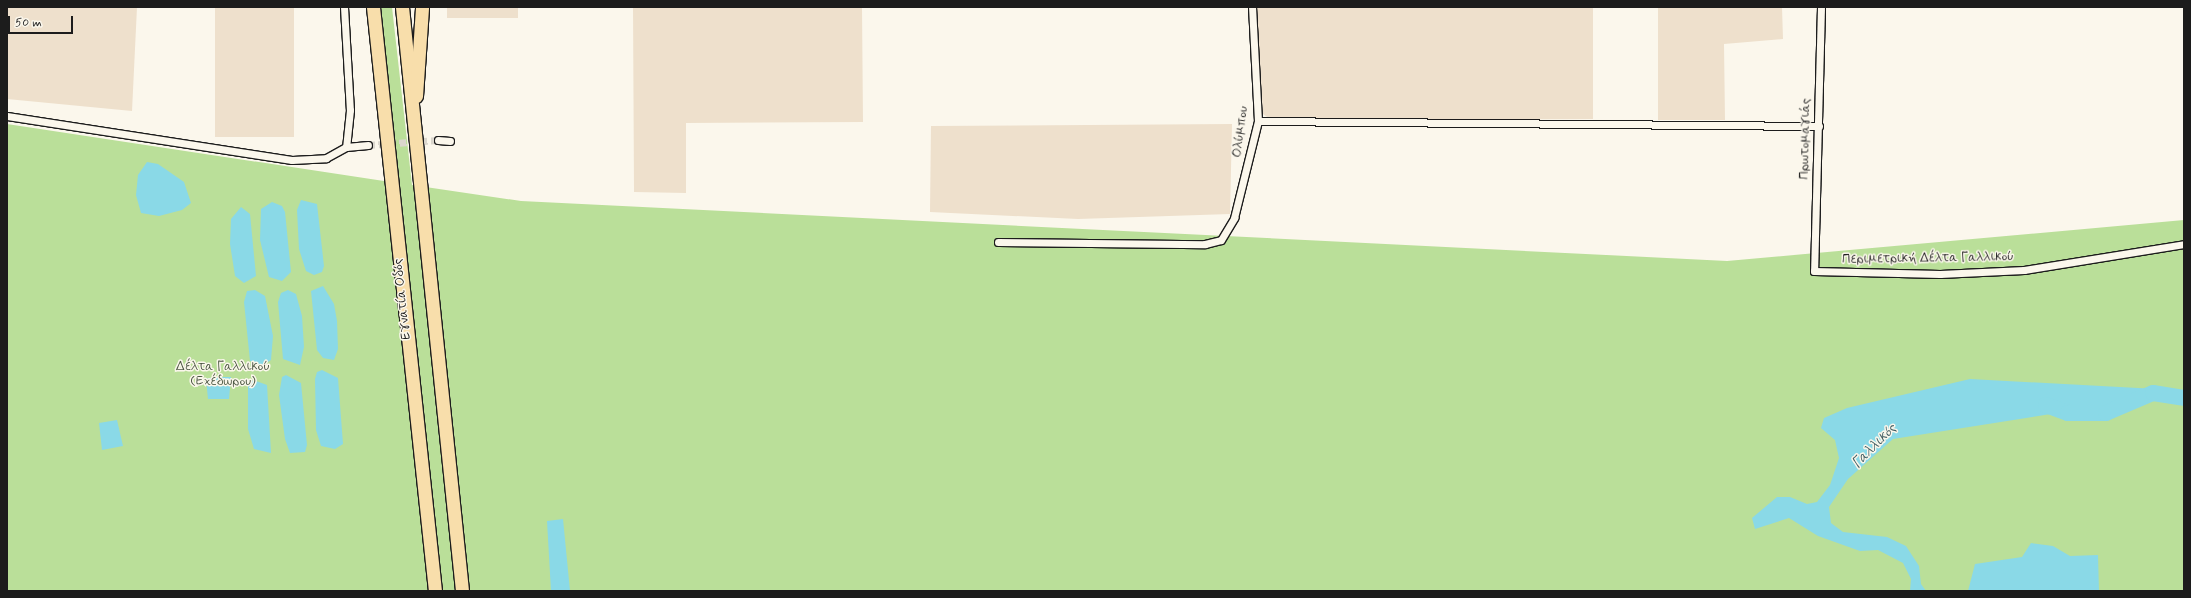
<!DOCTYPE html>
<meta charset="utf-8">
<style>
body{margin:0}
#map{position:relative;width:2191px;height:598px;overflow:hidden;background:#fbf7ec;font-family:Mynerve,sans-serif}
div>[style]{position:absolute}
.built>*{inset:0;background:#eee0cc;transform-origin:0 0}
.green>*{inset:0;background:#badf99}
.water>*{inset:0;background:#8ad9e7}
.river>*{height:16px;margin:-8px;padding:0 8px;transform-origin:8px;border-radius:8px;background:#8ad9e7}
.street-tunnel>*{height:7px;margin-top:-3.5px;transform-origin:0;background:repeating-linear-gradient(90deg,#dad6cd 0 7px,transparent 0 10.5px)}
.roads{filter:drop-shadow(1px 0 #1c1c1c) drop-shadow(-1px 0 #1c1c1c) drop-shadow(0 1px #1c1c1c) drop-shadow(0 -1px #1c1c1c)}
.street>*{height:7px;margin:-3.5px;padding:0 3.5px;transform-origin:3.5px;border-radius:3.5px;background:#fbf7ec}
.highway>*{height:13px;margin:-6.5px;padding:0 6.5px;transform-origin:6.5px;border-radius:6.5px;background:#f8deab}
span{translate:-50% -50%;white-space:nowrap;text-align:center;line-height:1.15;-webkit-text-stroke:3px #fbf7ec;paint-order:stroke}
.street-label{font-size:13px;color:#1c1c1c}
.park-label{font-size:13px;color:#4b5642}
.water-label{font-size:14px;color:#425e63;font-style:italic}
.frame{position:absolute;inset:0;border:8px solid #1c1c1c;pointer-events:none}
.scale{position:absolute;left:8px;top:16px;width:65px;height:18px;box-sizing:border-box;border:2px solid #1c1c1c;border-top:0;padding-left:5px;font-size:12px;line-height:14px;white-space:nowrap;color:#1c1c1c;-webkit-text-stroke:3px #fbf7ec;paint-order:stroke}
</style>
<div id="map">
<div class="built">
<i style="clip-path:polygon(7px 7px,137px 7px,132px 111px,7px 99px)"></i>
<i style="left:215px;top:7px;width:79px;height:130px"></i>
<i style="left:447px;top:7px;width:71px;height:11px"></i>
<i style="clip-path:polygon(633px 7px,862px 7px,863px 122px,686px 123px,686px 193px,634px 192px)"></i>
<i style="clip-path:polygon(1255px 7px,1593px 7px,1593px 119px,1271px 120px,1263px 114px)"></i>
<i style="clip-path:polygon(1658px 7px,1782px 7px,1783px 39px,1724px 44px,1725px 120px,1658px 120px)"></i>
<i style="clip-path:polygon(1232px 124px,1230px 214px,1078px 219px,930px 212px,931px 126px)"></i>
</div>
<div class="green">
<i style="clip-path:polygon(379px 7px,392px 7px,412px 185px,521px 201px,1727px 261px,2184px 220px,2184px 591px,7px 591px,7px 124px,397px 183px)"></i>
</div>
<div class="water">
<i style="clip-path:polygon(147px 162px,158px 164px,184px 182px,191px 203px,182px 210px,159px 216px,141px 213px,136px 195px,138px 175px)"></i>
<i style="clip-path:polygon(301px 200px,317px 204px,324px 266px,322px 272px,314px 275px,306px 271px,299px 249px,297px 210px)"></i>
<i style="clip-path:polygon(272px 202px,282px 206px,285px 212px,291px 272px,282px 281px,269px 277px,260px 240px,261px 209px)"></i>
<i style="clip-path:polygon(241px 207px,250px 214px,256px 276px,244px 283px,235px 276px,230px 244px,231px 219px)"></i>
<i style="clip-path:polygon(323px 286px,334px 304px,337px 321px,338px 349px,334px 360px,323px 358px,317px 350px,311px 291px)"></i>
<i style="clip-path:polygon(255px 290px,265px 296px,273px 336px,271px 360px,262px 366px,250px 361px,244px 302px,247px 291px)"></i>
<i style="clip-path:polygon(288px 290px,296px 294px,302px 316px,304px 347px,300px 365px,283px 359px,278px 302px,281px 293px)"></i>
<i style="clip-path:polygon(322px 370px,338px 378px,343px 444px,335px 449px,321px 446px,316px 430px,315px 379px,317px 372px)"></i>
<i style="clip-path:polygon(286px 375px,301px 383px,307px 445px,305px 452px,290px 453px,285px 439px,279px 395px,282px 377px)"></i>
<i style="clip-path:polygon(214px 377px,231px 377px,229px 399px,208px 399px,206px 379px)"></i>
<i style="clip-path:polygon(1970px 379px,2175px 390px,2184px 393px,2184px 403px,2158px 397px,1893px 439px,1848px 479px,1829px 507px,1831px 523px,1843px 532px,1887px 537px,1906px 546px,1919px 566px,1921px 584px,1926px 591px,1910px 591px,1911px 579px,1903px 563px,1878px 550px,1860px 551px,1818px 536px,1789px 518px,1755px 529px,1752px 518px,1777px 497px,1790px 497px,1807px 504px,1817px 502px,1830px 485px,1839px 458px,1835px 440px,1821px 428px,1824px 418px,1847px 408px)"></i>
<i style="clip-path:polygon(253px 380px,267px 385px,271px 453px,254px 449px,248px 429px,248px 386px)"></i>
<i style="clip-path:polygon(117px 420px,123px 446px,102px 450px,99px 423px)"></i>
<i style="clip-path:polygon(563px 519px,570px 591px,551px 591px,547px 521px)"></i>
<i style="clip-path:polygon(2031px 543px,2053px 546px,2070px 556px,2098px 555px,2099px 591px,1968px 591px,1975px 564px,2022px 557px)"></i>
</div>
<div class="river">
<i style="left:2046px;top:405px;width:23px;rotate:20deg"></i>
<i style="left:2068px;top:413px;width:38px"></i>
<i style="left:2106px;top:413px;width:51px;rotate:-23.1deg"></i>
<i style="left:2153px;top:393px;width:31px;rotate:9deg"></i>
</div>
<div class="street-tunnel">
<i style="left:368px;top:145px;width:70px;rotate:-4.1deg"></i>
</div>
<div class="roads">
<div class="street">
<i style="left:344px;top:7px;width:103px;rotate:86.7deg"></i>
<i style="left:350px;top:110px;width:37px;rotate:96deg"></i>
<i style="left:1821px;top:7px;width:264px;rotate:91.5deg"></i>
<i style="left:1814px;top:271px;width:126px;rotate:1.4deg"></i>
<i style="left:1940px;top:274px;width:84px;rotate:-2.7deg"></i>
<i style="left:2024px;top:270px;width:162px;rotate:-9.2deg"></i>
<i style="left:7px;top:116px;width:288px;rotate:8.8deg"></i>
<i style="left:292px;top:160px;width:34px;rotate:-3deg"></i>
<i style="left:326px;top:158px;width:23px;rotate:-29deg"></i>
<i style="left:346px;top:147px;width:22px;rotate:-5deg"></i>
<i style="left:1258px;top:121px;width:561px;rotate:0.51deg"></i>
<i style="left:438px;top:140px;width:12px;rotate:5deg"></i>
<i style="left:998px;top:242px;width:207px;rotate:0.6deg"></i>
<i style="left:1205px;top:244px;width:16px;rotate:-14deg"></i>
<i style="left:1221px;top:240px;width:26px;rotate:-59deg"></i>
<i style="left:1234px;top:218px;width:100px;rotate:-76.1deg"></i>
<i style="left:1258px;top:121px;width:114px;rotate:-93deg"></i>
</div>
<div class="highway">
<i style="left:373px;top:7px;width:587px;rotate:83.94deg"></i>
<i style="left:402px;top:7px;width:587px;rotate:84.13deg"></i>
<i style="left:416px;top:96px;width:89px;rotate:-86.1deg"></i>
</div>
</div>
<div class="street-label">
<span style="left:1241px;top:132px;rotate:-82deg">Ολύμπου</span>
<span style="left:1806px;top:139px;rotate:-89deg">Πρωτομαγιάς</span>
<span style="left:1928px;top:259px;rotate:-1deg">Περιμετρική Δέλτα Γαλλικού</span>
<span style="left:403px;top:299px;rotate:-96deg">Εγνατία Οδός</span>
</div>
<div class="park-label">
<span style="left:223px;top:375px">Δέλτα Γαλλικού<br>(Εχέδωρου)</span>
</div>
<div class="water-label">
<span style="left:1874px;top:446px;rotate:-45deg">Γαλλικός</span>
</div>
<div class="frame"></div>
<div class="scale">50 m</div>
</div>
